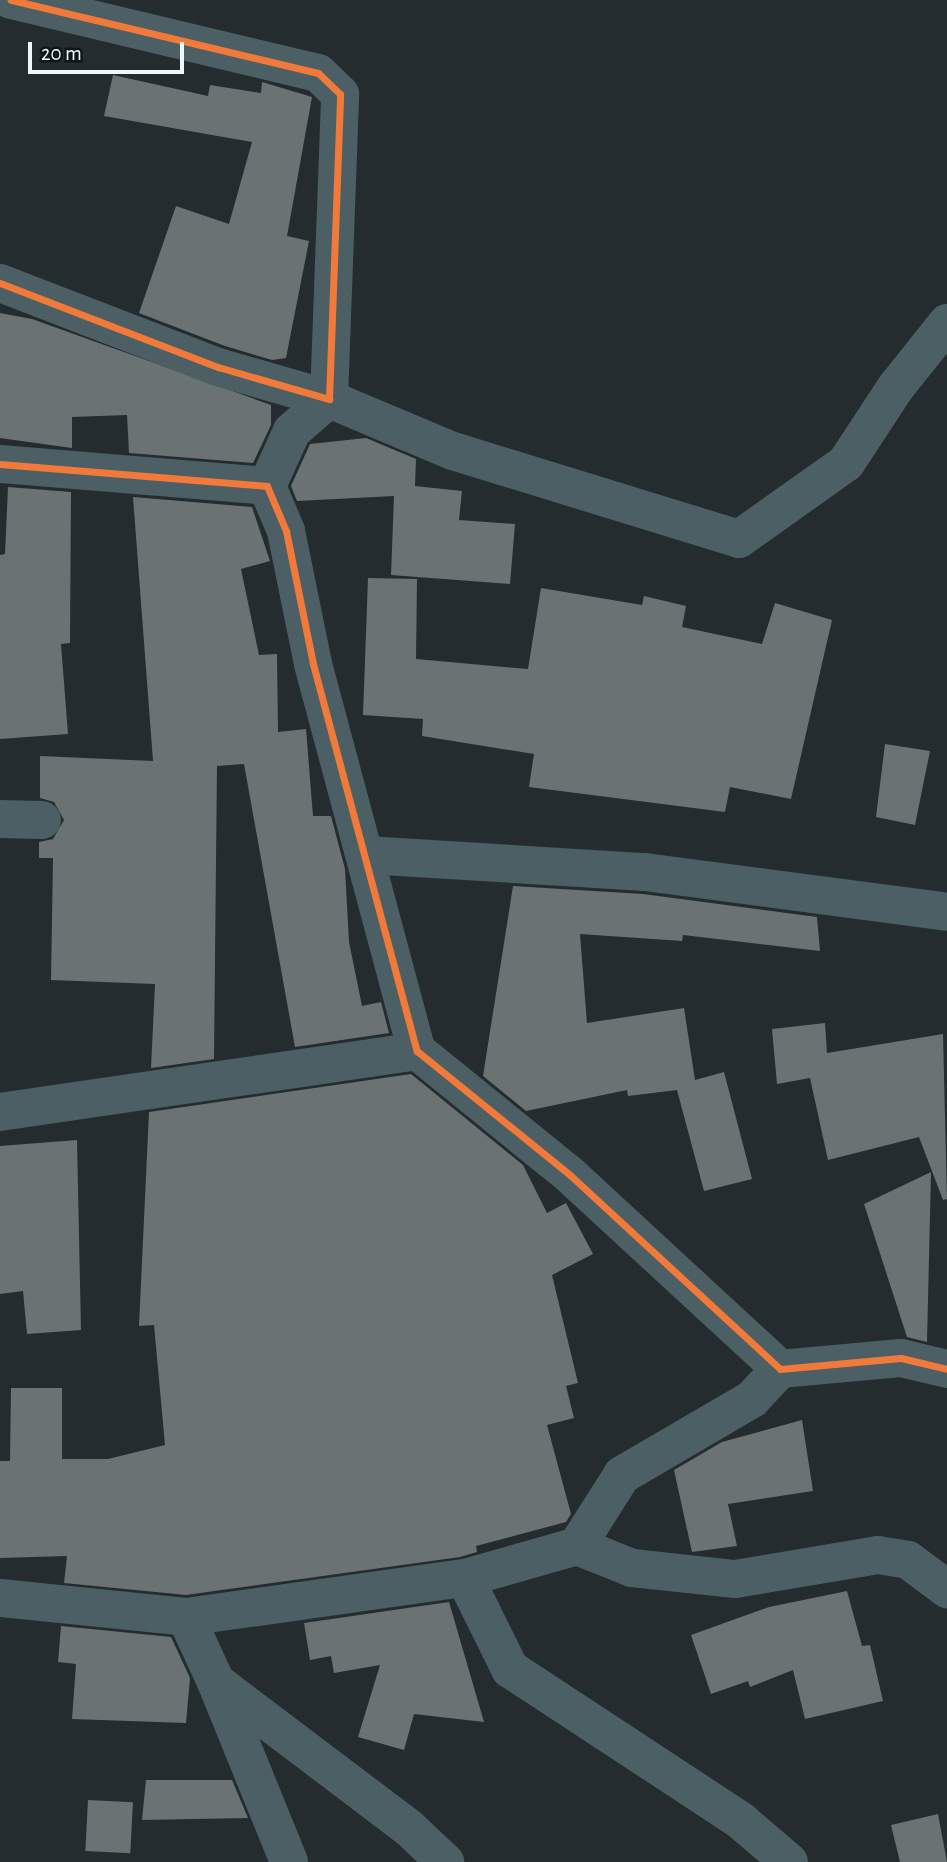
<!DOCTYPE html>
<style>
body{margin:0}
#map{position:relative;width:947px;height:1862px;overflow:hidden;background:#242c2f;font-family:"Alegreya Sans",sans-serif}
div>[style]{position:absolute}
.building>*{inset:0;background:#6a7274;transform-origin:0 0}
.street>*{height:38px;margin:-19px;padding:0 19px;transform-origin:19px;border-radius:19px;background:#4b5f64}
.cycleway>*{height:7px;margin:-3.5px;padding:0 3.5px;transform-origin:3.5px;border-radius:3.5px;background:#f17a3a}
span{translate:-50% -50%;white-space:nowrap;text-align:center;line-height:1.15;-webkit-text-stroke:7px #0f1617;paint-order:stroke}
.scale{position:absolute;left:28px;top:42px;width:156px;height:32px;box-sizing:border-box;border:4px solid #eef7fa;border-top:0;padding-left:9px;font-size:21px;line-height:24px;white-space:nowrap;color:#eef7fa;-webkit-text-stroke:5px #0f1617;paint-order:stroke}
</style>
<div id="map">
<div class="building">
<i style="clip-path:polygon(113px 75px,208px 96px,210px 85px,261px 93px,262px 82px,312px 97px,287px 236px,309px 241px,286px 358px,272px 360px,225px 346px,139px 313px,176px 206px,229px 224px,252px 142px,104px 116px)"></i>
<i style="clip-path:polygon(0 313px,32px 319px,271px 405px,271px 425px,253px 463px,129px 453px,127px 415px,72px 417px,72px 448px,0 438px)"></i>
<i style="clip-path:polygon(366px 438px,416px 459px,415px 486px,462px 491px,459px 520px,515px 524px,510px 584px,391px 575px,394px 496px,297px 501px,291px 486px,310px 444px)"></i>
<i style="clip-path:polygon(8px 487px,71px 492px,70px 643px,61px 644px,68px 734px,0 739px,0 555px,5px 554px)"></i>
<i style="clip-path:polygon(133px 497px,252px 507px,270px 561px,241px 569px,259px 655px,277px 654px,278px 732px,306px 729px,313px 816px,331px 816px,345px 869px,349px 942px,362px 1006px,381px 1002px,389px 1033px,295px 1047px,244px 764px,217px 766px,214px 1059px,151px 1068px,155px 984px,51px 980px,53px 858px,39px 858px,39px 842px,53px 839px,64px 820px,54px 802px,40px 798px,40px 756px,153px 761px)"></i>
<i style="clip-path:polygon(368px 578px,417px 579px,416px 659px,528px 669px,541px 588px,642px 605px,644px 596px,686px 606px,682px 627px,762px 644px,775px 603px,832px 620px,791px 799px,730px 787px,725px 812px,529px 787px,534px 754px,422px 736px,423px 719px,363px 715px)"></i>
<i style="clip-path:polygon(885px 744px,930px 751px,915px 825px,876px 817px)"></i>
<i style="clip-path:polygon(513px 886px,643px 894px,817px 917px,820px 951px,683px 935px,682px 941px,580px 934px,587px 1023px,684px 1008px,695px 1080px,724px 1072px,752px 1179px,704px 1191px,677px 1090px,628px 1096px,627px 1090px,526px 1111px,483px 1076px)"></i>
<i style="clip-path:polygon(825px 1023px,827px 1053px,943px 1034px,947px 1199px,943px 1200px,919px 1137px,828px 1160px,810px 1078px,777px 1084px,772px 1029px)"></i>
<i style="clip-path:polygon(411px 1074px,523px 1165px,547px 1213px,566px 1203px,593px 1254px,552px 1275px,578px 1383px,566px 1386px,574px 1418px,547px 1425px,571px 1514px,566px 1522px,476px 1546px,477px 1552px,460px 1557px,186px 1595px,64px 1583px,67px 1556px,0 1558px,0 1461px,10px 1461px,11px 1388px,62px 1388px,62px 1459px,108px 1459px,165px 1445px,154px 1325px,139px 1326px,149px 1112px)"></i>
<i style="clip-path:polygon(77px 1140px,81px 1330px,27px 1334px,23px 1291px,0 1294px,0 1146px)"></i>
<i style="clip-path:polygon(931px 1172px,927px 1342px,907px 1337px,864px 1204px)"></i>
<i style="clip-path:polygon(802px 1420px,813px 1491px,728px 1504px,737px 1546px,692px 1552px,674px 1470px,722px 1442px)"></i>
<i style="clip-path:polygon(847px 1591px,862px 1646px,870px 1645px,883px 1701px,805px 1719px,793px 1670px,750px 1687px,748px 1681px,711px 1694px,691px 1635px,769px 1607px)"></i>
<i style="clip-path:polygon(449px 1602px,484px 1722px,414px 1714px,404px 1750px,358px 1737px,380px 1665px,334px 1673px,331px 1656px,310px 1660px,304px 1623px)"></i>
<i style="clip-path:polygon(61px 1626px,171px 1637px,190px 1678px,186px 1723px,72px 1719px,76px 1664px,58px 1662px)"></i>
<i style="clip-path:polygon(146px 1780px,232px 1780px,248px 1818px,142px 1820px)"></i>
<i style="left:88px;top:1800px;width:45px;height:51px;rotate:3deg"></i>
<i style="clip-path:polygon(938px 1814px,947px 1862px,900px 1862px,891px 1825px)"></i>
</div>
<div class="street">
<i style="left:0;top:283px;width:234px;rotate:21.1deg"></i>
<i style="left:218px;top:367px;width:116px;rotate:16.1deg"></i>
<i style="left:329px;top:399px;width:305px;rotate:-87.9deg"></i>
<i style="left:340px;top:94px;width:30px;rotate:-136deg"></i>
<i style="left:318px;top:73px;width:316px;rotate:-166.6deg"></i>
<i style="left:0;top:464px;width:268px;rotate:4.7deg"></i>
<i style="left:267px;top:486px;width:49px;rotate:67.1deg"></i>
<i style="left:286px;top:531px;width:136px;rotate:78.5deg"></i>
<i style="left:313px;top:664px;width:401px;rotate:75deg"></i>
<i style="left:417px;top:1051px;width:197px;rotate:39deg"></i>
<i style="left:570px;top:1175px;width:286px;rotate:42.7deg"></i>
<i style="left:780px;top:1369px;width:121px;rotate:-5.2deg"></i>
<i style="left:901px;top:1358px;width:47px;rotate:13.4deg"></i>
<i style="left:267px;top:486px;width:60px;rotate:-65.6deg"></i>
<i style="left:292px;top:431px;width:49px;rotate:-40.9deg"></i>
<i style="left:329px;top:399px;width:134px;rotate:22.8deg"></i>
<i style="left:453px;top:451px;width:299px;rotate:17.1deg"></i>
<i style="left:739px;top:539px;width:131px;rotate:-35.4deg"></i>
<i style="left:846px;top:463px;width:91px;rotate:-56.7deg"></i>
<i style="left:896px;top:387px;width:82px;rotate:-51.4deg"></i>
<i style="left:0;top:819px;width:42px;rotate:1.4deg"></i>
<i style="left:366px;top:855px;width:280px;rotate:3.5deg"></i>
<i style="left:645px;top:872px;width:305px;rotate:7.5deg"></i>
<i style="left:0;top:1112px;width:421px;rotate:-8.3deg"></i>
<i style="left:577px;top:1546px;width:59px;rotate:21.8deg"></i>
<i style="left:632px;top:1568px;width:104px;rotate:6.1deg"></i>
<i style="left:735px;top:1579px;width:145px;rotate:-9.5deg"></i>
<i style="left:878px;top:1555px;width:30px;rotate:9deg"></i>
<i style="left:908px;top:1560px;width:49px;rotate:36.6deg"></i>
<i style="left:465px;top:1578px;width:102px;rotate:63.7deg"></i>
<i style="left:510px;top:1669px;width:277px;rotate:33.3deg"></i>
<i style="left:741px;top:1821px;width:63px;rotate:40.5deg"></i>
<i style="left:0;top:1598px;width:187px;rotate:5.8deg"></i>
<i style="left:186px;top:1617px;width:282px;rotate:-8deg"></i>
<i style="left:465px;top:1578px;width:116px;rotate:-15.9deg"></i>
<i style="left:577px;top:1546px;width:84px;rotate:-57.6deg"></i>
<i style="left:622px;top:1475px;width:151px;rotate:-30.3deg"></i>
<i style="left:752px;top:1399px;width:41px;rotate:-47deg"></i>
<i style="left:186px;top:1617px;width:72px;rotate:65.2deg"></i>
<i style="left:216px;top:1682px;width:242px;rotate:37.1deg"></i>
<i style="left:409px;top:1828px;width:50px;rotate:43.4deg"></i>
<i style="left:216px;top:1682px;width:194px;rotate:67.9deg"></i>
</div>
<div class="cycleway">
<i style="left:0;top:283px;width:234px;rotate:21.1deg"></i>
<i style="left:218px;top:367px;width:116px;rotate:16.1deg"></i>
<i style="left:329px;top:399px;width:305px;rotate:-87.9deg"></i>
<i style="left:340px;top:94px;width:30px;rotate:-136deg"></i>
<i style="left:318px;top:73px;width:316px;rotate:-166.6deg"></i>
<i style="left:0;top:464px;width:268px;rotate:4.7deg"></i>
<i style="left:267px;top:486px;width:49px;rotate:67.1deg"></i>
<i style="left:286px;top:531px;width:136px;rotate:78.5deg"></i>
<i style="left:313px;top:664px;width:401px;rotate:75deg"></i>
<i style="left:417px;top:1051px;width:197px;rotate:39deg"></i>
<i style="left:570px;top:1175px;width:286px;rotate:42.7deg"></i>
<i style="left:780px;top:1369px;width:121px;rotate:-5.2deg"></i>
<i style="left:901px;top:1358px;width:47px;rotate:13.4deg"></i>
</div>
<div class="scale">20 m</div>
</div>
